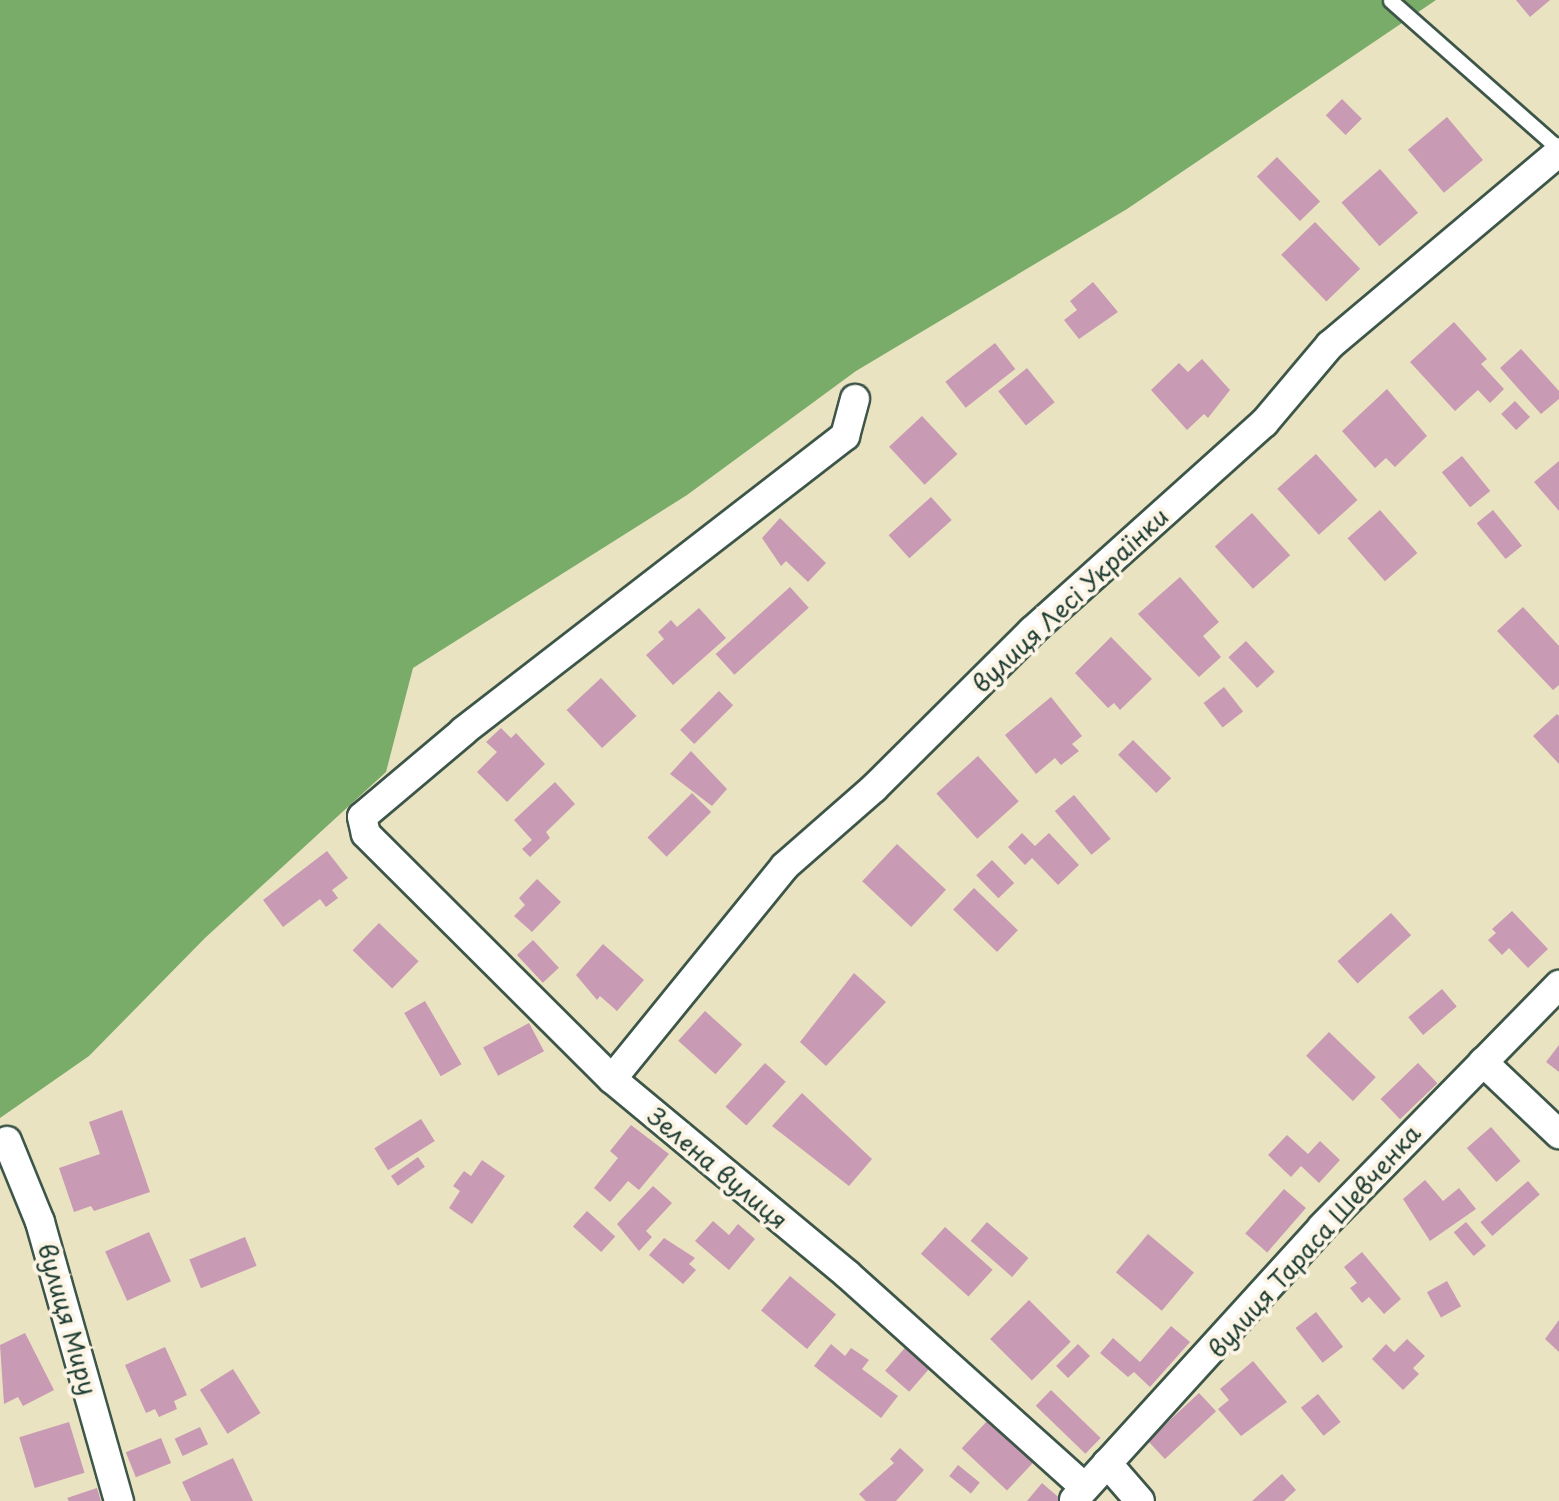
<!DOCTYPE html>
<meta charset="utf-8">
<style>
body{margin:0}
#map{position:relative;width:1559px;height:1501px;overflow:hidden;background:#eae3c1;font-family:"Playpen Sans",sans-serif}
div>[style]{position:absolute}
.forest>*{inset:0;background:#79ac68}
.building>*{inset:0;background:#c89ab3;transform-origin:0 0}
.roads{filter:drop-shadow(2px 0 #3d5649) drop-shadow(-2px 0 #3d5649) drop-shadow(0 2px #3d5649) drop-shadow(0 -2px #3d5649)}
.service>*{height:14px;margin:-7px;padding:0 7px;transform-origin:7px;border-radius:7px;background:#fff}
.minor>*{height:28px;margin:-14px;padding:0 14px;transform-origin:14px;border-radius:14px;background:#fff}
span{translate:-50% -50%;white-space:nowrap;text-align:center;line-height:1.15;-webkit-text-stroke:8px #fcf5e5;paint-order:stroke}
.street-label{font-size:24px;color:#1f3d34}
</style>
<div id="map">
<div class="forest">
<i style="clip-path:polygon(0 0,1436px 0,1127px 209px,856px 371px,687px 495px,413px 668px,386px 772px,205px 938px,89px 1056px,0 1118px)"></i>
</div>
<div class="building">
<i style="clip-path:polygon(1516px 0,1550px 0,1530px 17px)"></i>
<i style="left:1342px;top:99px;width:28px;height:23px;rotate:45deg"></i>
<i style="left:1447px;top:117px;width:56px;height:51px;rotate:50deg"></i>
<i style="left:1277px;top:157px;width:62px;height:28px;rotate:46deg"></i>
<i style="left:1380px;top:169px;width:58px;height:51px;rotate:49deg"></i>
<i style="left:1315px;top:222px;width:65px;height:47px;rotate:46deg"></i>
<i style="clip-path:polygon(1093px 282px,1118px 312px,1079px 339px,1064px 320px,1077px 310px,1070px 301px)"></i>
<i style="clip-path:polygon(1454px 322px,1487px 359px,1481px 364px,1504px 389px,1490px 403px,1478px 390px,1455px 411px,1410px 362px)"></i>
<i style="left:995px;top:343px;width:33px;height:63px;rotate:52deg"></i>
<i style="clip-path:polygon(1521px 349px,1559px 391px,1559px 399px,1541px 414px,1500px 368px)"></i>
<i style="clip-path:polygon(1202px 359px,1230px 390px,1208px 418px,1204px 414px,1187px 430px,1151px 390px,1179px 363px,1188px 372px)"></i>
<i style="left:1027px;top:368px;width:44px;height:37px;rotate:51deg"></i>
<i style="clip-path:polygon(1387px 389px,1427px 436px,1395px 467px,1386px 458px,1375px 468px,1342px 431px)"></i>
<i style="left:1515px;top:401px;width:22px;height:19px;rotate:47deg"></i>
<i style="left:922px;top:416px;width:52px;height:45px;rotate:47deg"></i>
<i style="left:1316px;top:454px;width:62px;height:52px;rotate:48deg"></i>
<i style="left:1462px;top:456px;width:45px;height:26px;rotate:51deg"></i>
<i style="clip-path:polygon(1559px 461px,1559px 511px,1534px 482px)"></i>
<i style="left:931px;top:497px;width:31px;height:57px;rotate:48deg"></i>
<i style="left:1380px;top:510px;width:57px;height:43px;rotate:49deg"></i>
<i style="left:1493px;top:510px;width:46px;height:21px;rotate:51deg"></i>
<i style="left:1252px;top:513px;width:57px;height:50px;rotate:48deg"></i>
<i style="clip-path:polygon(780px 518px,826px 563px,808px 582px,786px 561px,781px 566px,762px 538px)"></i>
<i style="clip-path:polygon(1180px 577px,1219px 622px,1203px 636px,1221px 657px,1199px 677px,1138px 614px)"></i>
<i style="left:790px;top:587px;width:28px;height:100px;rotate:48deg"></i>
<i style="clip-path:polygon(1523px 607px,1559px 646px,1559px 685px,1553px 690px,1497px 631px)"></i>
<i style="clip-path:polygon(699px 608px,726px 638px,673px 685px,646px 655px,664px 639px,658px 632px,671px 620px,677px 627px)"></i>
<i style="clip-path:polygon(1111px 637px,1152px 679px,1120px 710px,1114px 703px,1108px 708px,1075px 673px)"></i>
<i style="left:1246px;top:641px;width:42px;height:24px;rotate:47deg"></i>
<i style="left:601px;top:678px;width:52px;height:47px;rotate:47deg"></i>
<i style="left:1224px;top:687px;width:31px;height:26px;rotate:52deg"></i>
<i style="left:719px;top:691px;width:20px;height:55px;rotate:45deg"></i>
<i style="clip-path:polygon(1051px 697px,1082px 736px,1072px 744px,1079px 751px,1061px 765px,1055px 758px,1036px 774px,1005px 735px)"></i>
<i style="clip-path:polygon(1557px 714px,1559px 716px,1559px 764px,1533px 736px)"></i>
<i style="clip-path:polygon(501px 728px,511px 738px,516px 733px,545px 764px,507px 802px,477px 772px,497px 752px,486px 742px)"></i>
<i style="left:1133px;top:740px;width:54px;height:21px;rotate:45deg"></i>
<i style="clip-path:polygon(691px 751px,727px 789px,712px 806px,670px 774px)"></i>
<i style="left:978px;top:756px;width:61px;height:56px;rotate:48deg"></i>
<i style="clip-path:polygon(555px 782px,575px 804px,546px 832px,550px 838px,530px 857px,522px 849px,532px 840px,514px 820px)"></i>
<i style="left:692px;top:793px;width:27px;height:63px;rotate:45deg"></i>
<i style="left:1074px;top:795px;width:57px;height:25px;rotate:50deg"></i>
<i style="clip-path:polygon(1022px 833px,1035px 846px,1049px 833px,1079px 865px,1058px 885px,1032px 858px,1025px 865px,1008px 847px)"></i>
<i style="left:897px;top:844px;width:67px;height:51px;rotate:43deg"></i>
<i style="clip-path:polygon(327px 851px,348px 878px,332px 890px,338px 898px,326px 907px,320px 899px,283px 927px,263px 900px)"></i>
<i style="left:992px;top:860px;width:32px;height:22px;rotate:46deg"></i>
<i style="clip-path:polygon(537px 879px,561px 902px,532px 932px,514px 916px,525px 905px,519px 898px)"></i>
<i style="left:974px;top:888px;width:61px;height:30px;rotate:44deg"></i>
<i style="clip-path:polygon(1512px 911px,1548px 949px,1528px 968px,1509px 948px,1502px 955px,1488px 940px,1496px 933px,1492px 929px)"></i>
<i style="left:1391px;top:913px;width:30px;height:72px;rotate:48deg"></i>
<i style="left:379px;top:923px;width:55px;height:38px;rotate:44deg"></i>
<i style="left:533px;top:940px;width:38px;height:22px;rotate:47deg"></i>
<i style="clip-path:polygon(603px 944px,644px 980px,617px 1011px,600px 996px,597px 1000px,576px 975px)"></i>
<i style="clip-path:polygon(854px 973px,886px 1002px,826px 1066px,800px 1042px)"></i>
<i style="left:1442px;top:989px;width:23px;height:44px;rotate:50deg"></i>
<i style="left:425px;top:1001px;width:73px;height:24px;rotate:60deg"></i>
<i style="left:705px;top:1011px;width:50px;height:40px;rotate:42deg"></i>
<i style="left:529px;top:1023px;width:32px;height:52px;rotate:62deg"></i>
<i style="left:1329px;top:1032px;width:65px;height:33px;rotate:44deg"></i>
<i style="clip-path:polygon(1559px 1045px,1559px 1072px,1546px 1062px)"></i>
<i style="left:765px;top:1063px;width:28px;height:59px;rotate:42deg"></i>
<i style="left:1418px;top:1063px;width:28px;height:52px;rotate:46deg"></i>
<i style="clip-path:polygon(802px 1093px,872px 1159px,849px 1186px,772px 1126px)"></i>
<i style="clip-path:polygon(122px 1110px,150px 1192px,94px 1211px,91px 1206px,74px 1212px,59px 1168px,100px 1154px,89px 1122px)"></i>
<i style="left:421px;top:1119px;width:26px;height:55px;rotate:58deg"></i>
<i style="clip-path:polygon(631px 1125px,669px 1154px,639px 1190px,628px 1181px,610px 1202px,594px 1188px,618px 1158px,610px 1151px)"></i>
<i style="left:1491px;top:1127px;width:45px;height:32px;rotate:49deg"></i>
<i style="clip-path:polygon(1287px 1135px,1308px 1154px,1320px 1141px,1340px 1160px,1319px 1183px,1301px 1166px,1291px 1177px,1268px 1155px)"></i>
<i style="left:418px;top:1157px;width:12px;height:33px;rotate:55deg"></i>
<i style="clip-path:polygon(482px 1160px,505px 1176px,472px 1224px,449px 1208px,460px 1191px,453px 1186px,464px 1171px,471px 1176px)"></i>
<i style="clip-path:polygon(1425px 1180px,1443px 1201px,1459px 1188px,1476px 1209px,1430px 1241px,1403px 1199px)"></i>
<i style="left:1528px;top:1181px;width:18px;height:63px;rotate:49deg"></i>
<i style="clip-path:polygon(653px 1186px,672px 1203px,646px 1231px,652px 1237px,639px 1251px,617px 1224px)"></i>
<i style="left:1284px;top:1189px;width:29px;height:59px;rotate:41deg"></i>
<i style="left:587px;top:1211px;width:38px;height:21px;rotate:42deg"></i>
<i style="clip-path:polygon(713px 1221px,729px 1235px,738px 1224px,755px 1239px,729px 1270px,695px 1241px)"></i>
<i style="left:987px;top:1222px;width:55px;height:25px;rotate:41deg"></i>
<i style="left:1466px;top:1222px;width:31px;height:16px;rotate:50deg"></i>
<i style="left:945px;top:1227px;width:64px;height:36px;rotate:42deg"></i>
<i style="left:149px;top:1232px;width:54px;height:48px;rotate:66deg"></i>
<i style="left:1148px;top:1234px;width:60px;height:50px;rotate:40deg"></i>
<i style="left:245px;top:1237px;width:31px;height:60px;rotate:68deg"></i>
<i style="clip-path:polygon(664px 1238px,695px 1258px,689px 1264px,696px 1270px,683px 1284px,649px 1255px)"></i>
<i style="clip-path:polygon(1362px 1252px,1401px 1299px,1384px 1314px,1369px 1297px,1362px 1303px,1350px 1288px,1357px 1283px,1344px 1267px)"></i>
<i style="left:790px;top:1276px;width:60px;height:45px;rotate:40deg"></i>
<i style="left:1447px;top:1281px;width:29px;height:23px;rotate:61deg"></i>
<i style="left:1029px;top:1300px;width:59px;height:55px;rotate:45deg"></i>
<i style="left:1316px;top:1312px;width:44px;height:26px;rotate:52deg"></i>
<i style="clip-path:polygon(1559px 1320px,1559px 1352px,1545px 1339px)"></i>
<i style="clip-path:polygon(1171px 1326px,1190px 1342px,1150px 1387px,1134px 1372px,1128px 1377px,1100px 1353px,1113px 1338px,1140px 1362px)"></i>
<i style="clip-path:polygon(25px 1333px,54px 1390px,23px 1406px,18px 1397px,4px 1404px,0 1345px)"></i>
<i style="clip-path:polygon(1407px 1339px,1425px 1356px,1413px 1368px,1419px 1374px,1403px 1390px,1372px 1359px,1386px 1344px,1394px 1352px)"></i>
<i style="left:910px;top:1342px;width:32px;height:38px;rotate:41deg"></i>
<i style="clip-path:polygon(831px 1344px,845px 1356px,851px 1348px,869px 1360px,862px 1369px,898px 1396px,881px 1418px,814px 1366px)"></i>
<i style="left:1078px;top:1344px;width:17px;height:31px;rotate:45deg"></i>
<i style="clip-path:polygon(165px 1347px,187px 1395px,174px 1401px,177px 1409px,159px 1417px,155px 1409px,146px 1413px,125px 1365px)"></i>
<i style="clip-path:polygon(1253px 1361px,1287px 1402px,1241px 1436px,1218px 1409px,1229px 1400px,1220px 1389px)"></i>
<i style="left:233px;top:1369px;width:52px;height:39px;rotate:58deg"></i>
<i style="left:1051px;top:1390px;width:69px;height:22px;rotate:44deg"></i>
<i style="left:1199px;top:1393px;width:25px;height:70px;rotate:47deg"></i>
<i style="left:1318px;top:1394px;width:36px;height:22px;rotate:51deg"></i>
<i style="left:989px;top:1419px;width:62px;height:40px;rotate:43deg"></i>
<i style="left:69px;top:1422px;width:53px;height:52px;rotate:73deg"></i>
<i style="left:200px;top:1427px;width:19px;height:28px;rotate:65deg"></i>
<i style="left:161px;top:1438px;width:27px;height:38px;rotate:68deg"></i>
<i style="clip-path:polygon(900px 1448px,924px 1470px,896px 1501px,866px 1501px,859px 1494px,894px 1463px,890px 1459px)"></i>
<i style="clip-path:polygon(233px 1458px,253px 1501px,191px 1501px,182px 1482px)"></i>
<i style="left:958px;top:1465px;width:28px;height:14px;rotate:39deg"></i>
<i style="clip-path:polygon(1282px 1474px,1296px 1490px,1284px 1501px,1252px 1501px)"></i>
<i style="clip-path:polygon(1042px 1483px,1063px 1501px,1027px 1501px)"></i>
<i style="clip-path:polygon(97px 1488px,101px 1501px,69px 1501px,67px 1498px)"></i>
</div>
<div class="roads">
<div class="service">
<i style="left:1391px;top:1px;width:224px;rotate:41.4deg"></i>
</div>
<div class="minor">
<i style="left:855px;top:399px;width:38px;rotate:105deg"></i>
<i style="left:845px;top:436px;width:482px;rotate:142.3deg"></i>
<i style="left:464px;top:731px;width:133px;rotate:139.9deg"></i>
<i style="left:362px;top:817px;width:17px;rotate:77deg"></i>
<i style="left:366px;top:834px;width:347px;rotate:44.9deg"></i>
<i style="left:612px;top:1079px;width:307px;rotate:39.7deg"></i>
<i style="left:848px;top:1275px;width:317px;rotate:41.9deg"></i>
<i style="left:1483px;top:1062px;width:105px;rotate:43.5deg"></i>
<i style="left:612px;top:1079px;width:274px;rotate:-50.9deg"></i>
<i style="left:785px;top:866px;width:118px;rotate:-41.2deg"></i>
<i style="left:874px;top:788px;width:223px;rotate:-44.8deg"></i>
<i style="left:1032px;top:631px;width:312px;rotate:-41.9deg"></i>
<i style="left:1264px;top:423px;width:102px;rotate:-49.8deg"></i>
<i style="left:1330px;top:345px;width:299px;rotate:-40.1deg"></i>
<i style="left:7px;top:1141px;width:87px;rotate:67.8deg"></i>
<i style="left:40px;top:1222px;width:290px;rotate:74.2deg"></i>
<i style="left:1107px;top:1463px;width:50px;rotate:49deg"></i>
<i style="left:1074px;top:1500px;width:369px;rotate:-47.7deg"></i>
<i style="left:1322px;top:1227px;width:339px;rotate:-45.6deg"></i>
</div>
</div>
<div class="street-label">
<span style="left:1070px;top:600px;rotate:-43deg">вулиця Лесі Українки</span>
<span style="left:718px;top:1168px;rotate:40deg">Зелена вулиця</span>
<span style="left:1314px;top:1241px;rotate:-48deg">вулиця Тараса Шевченка</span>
<span style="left:68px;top:1319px;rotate:74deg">вулиця Миру</span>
</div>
</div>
